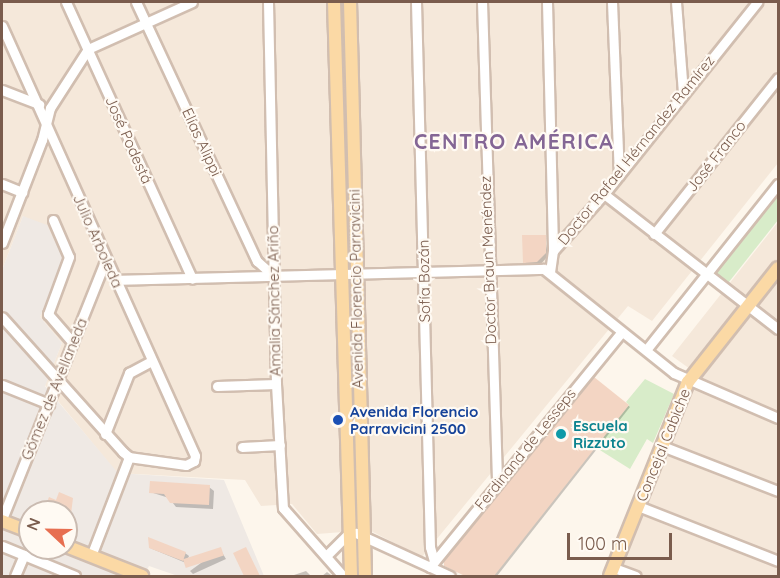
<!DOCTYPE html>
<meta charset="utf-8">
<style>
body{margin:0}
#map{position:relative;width:780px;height:578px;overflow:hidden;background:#fdf6ec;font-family:Quicksand,sans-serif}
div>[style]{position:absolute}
.residential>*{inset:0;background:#f5e8da}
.industrial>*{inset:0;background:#efe9e4}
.green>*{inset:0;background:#d8ecc9}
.shadow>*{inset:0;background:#0003}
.building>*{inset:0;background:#f3d5c3;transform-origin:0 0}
.roads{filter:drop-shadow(2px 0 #d1beb0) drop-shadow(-2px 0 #d1beb0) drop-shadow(0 2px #d1beb0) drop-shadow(0 -2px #d1beb0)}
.minor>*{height:9px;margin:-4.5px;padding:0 4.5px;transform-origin:4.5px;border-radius:4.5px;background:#fff}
.major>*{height:12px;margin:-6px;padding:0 6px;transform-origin:6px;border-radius:6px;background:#fbd9a5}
.dots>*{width:16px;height:16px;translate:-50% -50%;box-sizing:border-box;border:3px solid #fffaf3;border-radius:50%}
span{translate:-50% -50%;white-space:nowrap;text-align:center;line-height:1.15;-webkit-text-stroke:4.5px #fffaf3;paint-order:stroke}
.street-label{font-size:15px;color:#7a5c4d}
.transit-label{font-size:15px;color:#164399;font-weight:700}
.left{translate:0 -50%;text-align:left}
.culture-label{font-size:15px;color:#0d838f;font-weight:700}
.district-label{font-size:21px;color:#846695;font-weight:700;letter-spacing:1.5px}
.frame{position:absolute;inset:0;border:3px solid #7a5c4d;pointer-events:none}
.north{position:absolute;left:18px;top:500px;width:60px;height:60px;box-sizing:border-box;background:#fffaf3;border:2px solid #cabbb1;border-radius:50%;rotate:292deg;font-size:16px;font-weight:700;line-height:24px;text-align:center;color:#7a5c4d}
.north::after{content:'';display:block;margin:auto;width:21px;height:27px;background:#e76f51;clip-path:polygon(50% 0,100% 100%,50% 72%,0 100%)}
.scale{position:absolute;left:567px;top:533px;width:105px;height:27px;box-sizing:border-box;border:3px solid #7a5c4d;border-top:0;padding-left:8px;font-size:18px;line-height:21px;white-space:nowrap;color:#7a5c4d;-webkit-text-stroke:4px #fffaf3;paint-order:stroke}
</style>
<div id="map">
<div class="residential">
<i style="clip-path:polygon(2px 2px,778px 2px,778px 163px,652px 321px,628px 306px,422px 557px,369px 530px,317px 534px,292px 504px,261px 506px,245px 480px,117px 473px,45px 385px,62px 343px,40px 317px,63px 258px,23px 216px,2px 270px)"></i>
<i style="clip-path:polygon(778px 222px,778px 576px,614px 576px,697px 374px,672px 356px)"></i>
</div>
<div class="industrial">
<i style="clip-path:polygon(evenodd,23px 216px,47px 225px,63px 258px,40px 317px,62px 343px,45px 386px,118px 473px,224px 480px,264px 576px,178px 576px,149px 566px,144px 576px,2px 576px,2px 270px,23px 216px,30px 512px,66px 512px,66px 548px,30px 548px,30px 512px)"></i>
</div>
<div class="green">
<i style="clip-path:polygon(778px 190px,778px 220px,725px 287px,711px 275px)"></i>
<i style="clip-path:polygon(645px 379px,674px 394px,653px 443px,647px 439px,630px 469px,595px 447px,629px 405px,626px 402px)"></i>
</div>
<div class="shadow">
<i style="clip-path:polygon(545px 237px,548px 256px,540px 265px,528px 265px,525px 262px)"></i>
<i style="clip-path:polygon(594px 379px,630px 407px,497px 576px,467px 576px,448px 567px)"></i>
<i style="clip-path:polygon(209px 487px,214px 491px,213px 509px,176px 507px,169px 498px,150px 492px)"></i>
<i style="clip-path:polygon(150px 548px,185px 553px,189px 556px,186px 563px)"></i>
<i style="clip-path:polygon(220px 549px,226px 559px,193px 574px,190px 571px)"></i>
<i style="clip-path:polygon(306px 571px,311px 576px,294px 576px,294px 575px)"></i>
<i style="clip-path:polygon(327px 572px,331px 575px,333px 576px,322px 576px)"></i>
</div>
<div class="building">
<i style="clip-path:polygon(522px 235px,546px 235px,546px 253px,537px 262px,523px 263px)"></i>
<i style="clip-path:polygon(594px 377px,629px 405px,494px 576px,465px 576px,444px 566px,444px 561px)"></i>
<i style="clip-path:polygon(150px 481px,210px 485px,209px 505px,170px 503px,164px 494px,149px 493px)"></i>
<i style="clip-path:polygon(59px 492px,73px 498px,71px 514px,51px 512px,53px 507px,46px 505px,49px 497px,56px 500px)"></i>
<i style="clip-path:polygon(148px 537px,186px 552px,183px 561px,149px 548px)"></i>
<i style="left:221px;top:547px;width:9px;height:40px;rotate:72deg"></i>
<i style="clip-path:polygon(246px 547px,260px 576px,244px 576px,233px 553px)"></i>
</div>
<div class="roads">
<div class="minor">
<i style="left:66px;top:2px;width:304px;rotate:65.5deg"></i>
<i style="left:136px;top:2px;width:286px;rotate:65deg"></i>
<i style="left:257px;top:261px;width:24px;rotate:42deg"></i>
<i style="left:268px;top:2px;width:382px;rotate:88.8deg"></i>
<i style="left:276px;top:384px;width:124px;rotate:86.8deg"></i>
<i style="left:283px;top:508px;width:91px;rotate:48.6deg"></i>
<i style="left:416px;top:2px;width:545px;rotate:88.53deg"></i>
<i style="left:430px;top:547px;width:15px;rotate:74deg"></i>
<i style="left:482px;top:2px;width:481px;rotate:88.2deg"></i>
<i style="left:547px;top:2px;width:249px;rotate:88.6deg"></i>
<i style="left:612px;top:2px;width:173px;rotate:87.7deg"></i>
<i style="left:676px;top:2px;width:92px;rotate:85.6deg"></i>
<i style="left:2px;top:26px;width:471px;rotate:65.8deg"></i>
<i style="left:195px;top:456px;width:5px;rotate:101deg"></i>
<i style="left:194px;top:461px;width:9px;rotate:153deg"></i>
<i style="left:186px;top:465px;width:58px;rotate:-172deg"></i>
<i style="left:129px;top:457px;width:8px;rotate:-140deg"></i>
<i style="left:123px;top:452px;width:181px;rotate:-131.9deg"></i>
<i style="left:2px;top:90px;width:40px;rotate:21deg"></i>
<i style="left:2px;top:184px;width:22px;rotate:22deg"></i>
<i style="left:604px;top:194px;width:220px;rotate:37.8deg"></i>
<i style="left:53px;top:220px;width:40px;rotate:66.6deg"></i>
<i style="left:69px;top:257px;width:61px;rotate:110.2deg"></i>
<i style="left:48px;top:314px;width:38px;rotate:49deg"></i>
<i style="left:654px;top:234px;width:199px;rotate:-51.5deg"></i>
<i style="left:2px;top:243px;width:110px;rotate:-68.8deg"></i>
<i style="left:42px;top:140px;width:33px;rotate:-76deg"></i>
<i style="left:50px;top:108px;width:70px;rotate:-57.2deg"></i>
<i style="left:88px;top:49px;width:114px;rotate:-24.3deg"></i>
<i style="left:550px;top:272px;width:21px;rotate:-82deg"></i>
<i style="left:553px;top:251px;width:76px;rotate:-48.2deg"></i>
<i style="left:604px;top:194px;width:246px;rotate:-51.4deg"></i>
<i style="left:116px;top:280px;width:428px;rotate:-1.5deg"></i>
<i style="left:544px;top:269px;width:166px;rotate:38.7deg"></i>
<i style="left:674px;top:373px;width:113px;rotate:23.4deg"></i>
<i style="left:646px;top:350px;width:212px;rotate:-51.5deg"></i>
<i style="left:2px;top:385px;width:51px;rotate:22deg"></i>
<i style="left:217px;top:386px;width:59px;rotate:-1.9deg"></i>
<i style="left:105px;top:434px;width:66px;rotate:-68.5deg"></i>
<i style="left:129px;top:373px;width:26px;rotate:-28deg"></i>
<i style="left:662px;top:446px;width:124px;rotate:21.2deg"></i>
<i style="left:242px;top:447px;width:38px;rotate:-3deg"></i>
<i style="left:638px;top:506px;width:150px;rotate:21.4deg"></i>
<i style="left:2px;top:519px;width:280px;rotate:-68.2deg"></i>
<i style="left:2px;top:546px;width:79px;rotate:22.3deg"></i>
<i style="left:91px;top:556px;width:106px;rotate:-69deg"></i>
<i style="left:326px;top:556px;width:33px;rotate:-45deg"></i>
<i style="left:349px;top:533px;width:7px"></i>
<i style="left:356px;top:533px;width:103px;rotate:24.6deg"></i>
<i style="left:430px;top:567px;width:303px;rotate:-50.8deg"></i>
<i style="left:614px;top:568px;width:23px;rotate:20deg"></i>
<i style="left:15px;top:576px;width:23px;rotate:-67deg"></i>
</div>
<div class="major">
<i style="left:334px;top:2px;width:574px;rotate:88.3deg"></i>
<i style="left:350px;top:2px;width:574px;rotate:88.5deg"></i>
<i style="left:2px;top:521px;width:30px;rotate:21deg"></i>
<i style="left:66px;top:546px;width:82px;rotate:21.5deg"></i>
<i style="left:610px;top:576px;width:209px;rotate:-68.1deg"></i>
<i style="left:688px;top:382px;width:145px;rotate:-51.7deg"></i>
</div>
</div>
<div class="dots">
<i style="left:338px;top:420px;background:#1a4fb4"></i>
<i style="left:561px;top:434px;background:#0f9aa8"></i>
</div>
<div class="street-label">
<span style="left:129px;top:140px;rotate:66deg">José Podestá</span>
<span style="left:202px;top:142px;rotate:65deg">Elías Alippi</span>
<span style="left:636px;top:150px;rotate:-51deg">Doctor Rafael Hérnandez Ramírez</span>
<span style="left:716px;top:156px;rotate:-52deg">José Franco</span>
<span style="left:98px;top:241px;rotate:66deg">Julio Arboleda</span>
<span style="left:488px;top:260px;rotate:-92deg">Doctor Braun Menéndez</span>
<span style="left:424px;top:281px;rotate:-91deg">Sofía Bozán</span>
<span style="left:356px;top:289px;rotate:-91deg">Avenida Florencio Parravicini</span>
<span style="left:274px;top:301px;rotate:-91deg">Amalia Sánchez Ariño</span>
<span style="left:54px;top:389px;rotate:-68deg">Gómez de Avellaneda</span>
<span style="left:663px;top:445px;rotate:-68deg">Concejal Cabiche</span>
<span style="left:525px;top:449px;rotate:-51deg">Ferdinand de Lesseps</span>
</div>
<div class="transit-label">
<span class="left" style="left:350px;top:420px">Avenida Florencio<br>Parravicini 2500</span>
</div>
<div class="culture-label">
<span class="left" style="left:573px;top:434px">Escuela<br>Rizzuto</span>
</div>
<div class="district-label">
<span style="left:514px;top:141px">CENTRO AMÉRICA</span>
</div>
<div class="frame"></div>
<div class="north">N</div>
<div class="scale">100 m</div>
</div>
